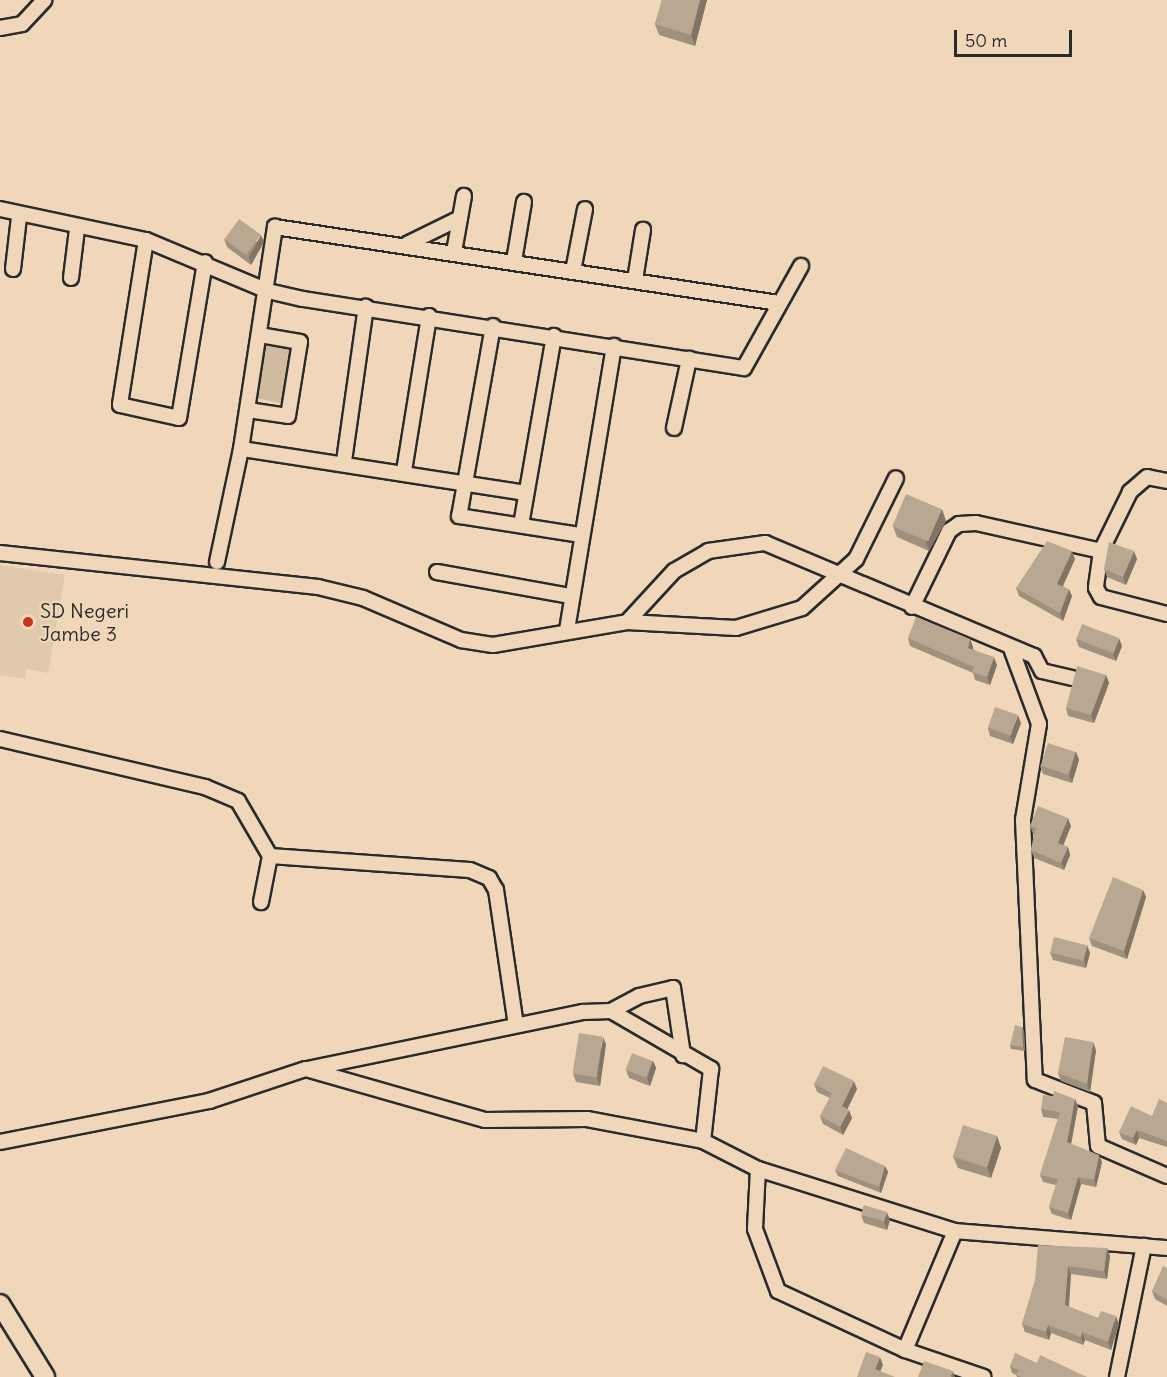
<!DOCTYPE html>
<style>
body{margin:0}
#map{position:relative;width:1167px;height:1377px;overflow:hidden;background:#f1d7b9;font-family:Delius,sans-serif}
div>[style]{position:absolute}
.built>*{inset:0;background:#e0c9ad}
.green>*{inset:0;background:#d0bba1;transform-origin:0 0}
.roads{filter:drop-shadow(2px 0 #2b2b2b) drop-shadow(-2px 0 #2b2b2b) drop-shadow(0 2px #2b2b2b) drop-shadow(0 -2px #2b2b2b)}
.minor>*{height:14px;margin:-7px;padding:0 7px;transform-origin:7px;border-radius:7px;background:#f1d7b9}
.tertiary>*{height:18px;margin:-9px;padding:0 9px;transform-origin:9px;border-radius:9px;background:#f1d7b9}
.wall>*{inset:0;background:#a0907e}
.shaded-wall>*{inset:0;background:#827566}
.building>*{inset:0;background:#baa792;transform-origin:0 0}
.dots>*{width:16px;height:16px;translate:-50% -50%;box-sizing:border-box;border:3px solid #f1d7b9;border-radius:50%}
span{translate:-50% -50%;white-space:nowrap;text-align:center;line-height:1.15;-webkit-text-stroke:4.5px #f1d7b9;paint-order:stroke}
.poi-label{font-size:20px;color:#2b2b2b}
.left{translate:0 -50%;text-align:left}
.scale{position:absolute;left:954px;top:30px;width:118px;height:27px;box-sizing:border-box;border:3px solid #2b2b2b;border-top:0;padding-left:8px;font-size:18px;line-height:21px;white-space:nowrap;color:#2b2b2b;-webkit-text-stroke:4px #f1d7b9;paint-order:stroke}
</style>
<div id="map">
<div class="built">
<i style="clip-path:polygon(0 565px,65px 575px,48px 673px,26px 669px,25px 679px,0 675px)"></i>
</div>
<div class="green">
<i style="left:265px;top:344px;width:31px;height:55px;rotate:11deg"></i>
</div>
<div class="roads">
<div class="minor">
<i style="left:0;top:28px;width:22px;rotate:-10deg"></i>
<i style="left:22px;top:24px;width:33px;rotate:-47deg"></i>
<i style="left:0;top:209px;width:149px;rotate:12deg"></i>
<i style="left:146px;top:240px;width:132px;rotate:22.7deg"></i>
<i style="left:268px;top:291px;width:36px;rotate:13deg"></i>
<i style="left:303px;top:299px;width:446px;rotate:8.9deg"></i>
<i style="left:744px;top:368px;width:117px;rotate:-60.8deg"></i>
<i style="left:146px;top:240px;width:167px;rotate:99deg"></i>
<i style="left:120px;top:405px;width:60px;rotate:12.4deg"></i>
<i style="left:179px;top:418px;width:158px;rotate:-80.5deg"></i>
<i style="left:407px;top:244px;width:59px;rotate:-26.1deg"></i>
<i style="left:454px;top:252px;width:57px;rotate:-79.9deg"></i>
<i style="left:514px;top:261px;width:60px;rotate:-80.4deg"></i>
<i style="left:13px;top:269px;width:52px;rotate:-83.4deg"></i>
<i style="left:573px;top:271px;width:63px;rotate:-79deg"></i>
<i style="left:71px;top:278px;width:49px;rotate:-83deg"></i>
<i style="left:635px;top:280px;width:51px;rotate:-80.9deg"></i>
<i style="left:493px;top:326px;width:193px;rotate:100.1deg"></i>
<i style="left:459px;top:516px;width:123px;rotate:8.9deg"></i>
<i style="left:248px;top:410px;width:40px;rotate:8.5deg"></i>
<i style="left:288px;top:416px;width:75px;rotate:-80.8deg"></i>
<i style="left:300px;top:342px;width:40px;rotate:-170deg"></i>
<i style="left:674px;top:428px;width:71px;rotate:-77.7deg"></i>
<i style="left:344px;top:461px;width:156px;rotate:-81.9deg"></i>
<i style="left:404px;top:471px;width:157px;rotate:-80.8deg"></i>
<i style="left:1167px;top:481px;width:20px;rotate:-169deg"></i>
<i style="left:1147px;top:477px;width:23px;rotate:139deg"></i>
<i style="left:1130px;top:492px;width:66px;rotate:116.2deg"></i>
<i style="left:1101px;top:551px;width:37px;rotate:98deg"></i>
<i style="left:1096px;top:588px;width:10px;rotate:61deg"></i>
<i style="left:1101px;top:597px;width:68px;rotate:14.4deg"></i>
<i style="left:526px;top:493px;width:288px;rotate:-171.2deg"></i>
<i style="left:241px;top:449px;width:225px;rotate:-81.3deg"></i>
<i style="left:275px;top:227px;width:510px;rotate:8.58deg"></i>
<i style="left:521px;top:525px;width:192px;rotate:-80.1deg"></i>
<i style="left:0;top:553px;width:320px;rotate:6.1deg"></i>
<i style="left:318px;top:587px;width:46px;rotate:13.7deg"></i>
<i style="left:363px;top:598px;width:107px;rotate:23.2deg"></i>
<i style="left:461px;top:640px;width:32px;rotate:9deg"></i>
<i style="left:493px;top:645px;width:136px;rotate:-9.7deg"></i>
<i style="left:627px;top:622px;width:69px;rotate:-47.3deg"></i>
<i style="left:674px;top:571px;width:39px;rotate:-30deg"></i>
<i style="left:708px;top:551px;width:58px;rotate:-8deg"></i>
<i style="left:765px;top:543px;width:292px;rotate:22.8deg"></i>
<i style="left:1034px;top:656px;width:17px;rotate:62deg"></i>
<i style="left:1042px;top:671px;width:31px;rotate:13deg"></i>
<i style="left:217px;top:562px;width:116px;rotate:-78deg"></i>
<i style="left:437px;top:572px;width:136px;rotate:10.2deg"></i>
<i style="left:912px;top:607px;width:85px;rotate:-64deg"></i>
<i style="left:949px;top:531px;width:12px;rotate:-35deg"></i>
<i style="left:959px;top:524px;width:17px;rotate:-3deg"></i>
<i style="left:976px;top:523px;width:128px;rotate:12.6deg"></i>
<i style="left:627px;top:622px;width:109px;rotate:3.2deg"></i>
<i style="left:736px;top:628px;width:69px;rotate:-16.9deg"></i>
<i style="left:802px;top:608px;width:73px;rotate:-42.2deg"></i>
<i style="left:856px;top:559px;width:90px;rotate:-63.7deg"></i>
<i style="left:567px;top:630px;width:288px;rotate:-80.6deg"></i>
<i style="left:1012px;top:651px;width:78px;rotate:69.7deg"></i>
<i style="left:1039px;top:724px;width:97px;rotate:99.5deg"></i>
<i style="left:1023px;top:820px;width:260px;rotate:87.4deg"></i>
<i style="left:1035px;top:1080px;width:63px;rotate:21.3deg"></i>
<i style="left:1094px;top:1103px;width:43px;rotate:84.7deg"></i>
<i style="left:1098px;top:1146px;width:75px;rotate:23.5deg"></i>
<i style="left:0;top:739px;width:211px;rotate:13.2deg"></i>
<i style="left:205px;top:787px;width:36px;rotate:23deg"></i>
<i style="left:238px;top:801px;width:64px;rotate:59.8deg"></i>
<i style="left:270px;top:856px;width:47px;rotate:101.1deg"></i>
<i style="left:270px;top:856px;width:200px;rotate:4deg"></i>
<i style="left:470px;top:870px;width:21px;rotate:23deg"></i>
<i style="left:489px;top:878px;width:14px;rotate:60deg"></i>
<i style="left:496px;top:890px;width:136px;rotate:81.6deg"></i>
<i style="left:611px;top:1011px;width:32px;rotate:-28deg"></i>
<i style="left:639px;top:996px;width:35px;rotate:-13deg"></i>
<i style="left:673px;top:988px;width:68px;rotate:81.5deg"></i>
<i style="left:307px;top:1069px;width:282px;rotate:-11.7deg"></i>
<i style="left:583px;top:1012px;width:28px;rotate:-2deg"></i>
<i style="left:611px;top:1011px;width:116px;rotate:30.1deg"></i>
<i style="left:711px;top:1069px;width:72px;rotate:96.3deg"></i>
<i style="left:0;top:1142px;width:213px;rotate:-11.1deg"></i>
<i style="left:209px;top:1101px;width:102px;rotate:-18.3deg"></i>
<i style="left:306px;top:1069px;width:186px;rotate:15.9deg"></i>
<i style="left:485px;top:1120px;width:102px;rotate:-0.6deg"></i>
<i style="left:587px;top:1119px;width:118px;rotate:10.7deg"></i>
<i style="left:703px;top:1141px;width:62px;rotate:27deg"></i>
<i style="left:758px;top:1169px;width:207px;rotate:17.5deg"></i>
<i style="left:955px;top:1231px;width:213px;rotate:4.6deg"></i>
<i style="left:758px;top:1169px;width:60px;rotate:92.9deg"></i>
<i style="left:755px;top:1229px;width:66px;rotate:69.6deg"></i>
<i style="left:778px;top:1291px;width:140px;rotate:24.9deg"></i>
<i style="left:905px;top:1350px;width:83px;rotate:18.9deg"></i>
<i style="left:905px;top:1350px;width:129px;rotate:-67.2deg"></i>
<i style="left:1117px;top:1377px;width:134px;rotate:-78.4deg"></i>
</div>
<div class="tertiary">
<i style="left:0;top:1304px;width:86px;rotate:58.3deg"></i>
</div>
</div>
<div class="wall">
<i style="clip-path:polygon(662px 0,707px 0,695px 46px,659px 35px,655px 24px)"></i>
<i style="clip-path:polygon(224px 239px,264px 242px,251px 265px,227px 247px)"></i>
<i style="clip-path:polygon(946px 521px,929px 551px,897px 537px,893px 526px)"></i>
<i style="clip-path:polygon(1075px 559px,1063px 586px,1072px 596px,1063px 621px,1019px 596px,1016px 588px)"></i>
<i style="clip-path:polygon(1137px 559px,1126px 585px,1107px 577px,1104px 569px)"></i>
<i style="clip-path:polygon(908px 638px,970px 639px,973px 647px,973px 649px,997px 665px,990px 685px,975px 680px,973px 673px,910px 646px)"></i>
<i style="clip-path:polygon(1076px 639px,1122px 646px,1116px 661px,1079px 647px)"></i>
<i style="clip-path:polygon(1106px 675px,1109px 683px,1094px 723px,1068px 716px,1066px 708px)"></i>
<i style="clip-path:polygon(1021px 723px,1013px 744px,990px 736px,988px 728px)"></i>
<i style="clip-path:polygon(1076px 752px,1079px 760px,1072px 783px,1043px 774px,1040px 766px)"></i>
<i style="clip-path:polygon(1030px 826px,1071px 826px,1063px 845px,1068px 847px,1070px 855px,1064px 870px,1034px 858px,1031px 850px,1034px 834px,1033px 834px)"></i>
<i style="clip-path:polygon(1143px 890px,1146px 897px,1127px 959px,1092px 946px,1089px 938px)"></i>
<i style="clip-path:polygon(1050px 952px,1090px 953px,1086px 968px,1053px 960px)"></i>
<i style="clip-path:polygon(1022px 1027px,1024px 1031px,1025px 1051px,1011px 1049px,1010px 1045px)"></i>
<i style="clip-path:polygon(606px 1044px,600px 1086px,576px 1082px,573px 1074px)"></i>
<i style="clip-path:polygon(1096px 1050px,1090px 1092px,1061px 1081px,1058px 1073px)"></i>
<i style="clip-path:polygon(653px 1061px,656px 1068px,650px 1086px,629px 1078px,626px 1070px)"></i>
<i style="clip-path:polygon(814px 1084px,857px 1089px,847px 1109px,852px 1118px,843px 1135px,823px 1124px,820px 1116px,830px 1098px,817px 1092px)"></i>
<i style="clip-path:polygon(1075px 1099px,1078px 1106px,1071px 1144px,1102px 1162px,1096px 1187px,1081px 1184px,1071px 1220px,1052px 1214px,1049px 1207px,1056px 1185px,1043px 1182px,1040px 1175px,1058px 1119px,1043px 1117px,1041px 1109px)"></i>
<i style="clip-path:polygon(1167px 1103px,1167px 1147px,1139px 1138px,1136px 1145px,1122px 1139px,1119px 1132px,1152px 1116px)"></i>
<i style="clip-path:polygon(997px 1136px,1001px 1148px,991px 1178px,958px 1168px,953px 1156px)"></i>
<i style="clip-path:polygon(885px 1166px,888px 1172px,881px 1193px,838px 1176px,835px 1170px)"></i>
<i style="clip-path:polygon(861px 1215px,890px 1220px,887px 1230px,864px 1223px)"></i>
<i style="clip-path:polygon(1107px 1248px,1110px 1256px,1107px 1279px,1071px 1274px,1069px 1307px,1098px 1318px,1119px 1324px,1111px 1350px,1085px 1340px,1083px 1345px,1051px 1333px,1049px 1340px,1025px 1332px,1022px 1324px,1035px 1281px)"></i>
<i style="clip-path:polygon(1167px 1268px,1167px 1306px,1155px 1299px,1152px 1291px)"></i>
<i style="clip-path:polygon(1037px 1363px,1087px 1377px,1017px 1377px,1016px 1375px,1012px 1373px,1010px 1366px)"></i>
</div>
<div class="shaded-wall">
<i style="clip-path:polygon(700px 0,707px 0,695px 46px,691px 35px)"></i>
<i style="clip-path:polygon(261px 235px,264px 242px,251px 265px,249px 257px)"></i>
<i style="clip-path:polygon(942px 509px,946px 521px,929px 551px,925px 539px)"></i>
<i style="clip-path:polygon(1072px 551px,1075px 559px,1060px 592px,1057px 584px)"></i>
<i style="clip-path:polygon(1134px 551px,1137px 559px,1126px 585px,1123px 577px)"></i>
<i style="clip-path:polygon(1069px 589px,1072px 596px,1063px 621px,1060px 613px)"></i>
<i style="clip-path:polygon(1119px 638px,1122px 646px,1116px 661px,1113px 654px)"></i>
<i style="clip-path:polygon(970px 639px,973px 647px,971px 656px,968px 648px)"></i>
<i style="clip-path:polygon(994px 657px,997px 665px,990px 685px,987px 677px)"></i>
<i style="clip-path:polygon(1106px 675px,1109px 683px,1094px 723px,1091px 715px)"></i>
<i style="clip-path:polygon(1018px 715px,1021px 723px,1013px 744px,1010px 737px)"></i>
<i style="clip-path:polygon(1076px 752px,1079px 760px,1072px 783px,1069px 775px)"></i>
<i style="clip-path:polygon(1068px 818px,1071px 826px,1061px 851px,1058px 843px)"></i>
<i style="clip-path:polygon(1068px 847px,1070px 855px,1064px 870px,1061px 863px)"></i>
<i style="clip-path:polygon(1143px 890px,1146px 897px,1127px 959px,1124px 951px)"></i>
<i style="clip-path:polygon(1087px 945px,1090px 953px,1086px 968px,1084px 960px)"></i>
<i style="clip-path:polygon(1022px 1027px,1024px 1031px,1025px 1051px,1023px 1047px)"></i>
<i style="clip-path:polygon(603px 1037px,606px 1044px,600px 1086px,597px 1078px)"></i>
<i style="clip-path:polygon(1093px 1042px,1096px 1050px,1090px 1092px,1087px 1084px)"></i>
<i style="clip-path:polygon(653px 1061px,656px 1068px,650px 1086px,647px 1078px)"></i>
<i style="clip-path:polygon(854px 1081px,857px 1089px,845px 1114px,842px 1106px)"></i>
<i style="clip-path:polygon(1075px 1099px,1078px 1106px,1070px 1150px,1067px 1142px)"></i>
<i style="clip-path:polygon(849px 1110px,852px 1118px,843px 1135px,840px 1127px)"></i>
<i style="clip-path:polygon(1137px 1130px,1139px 1138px,1136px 1145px,1133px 1138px)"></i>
<i style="clip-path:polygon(997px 1136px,1001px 1148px,991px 1178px,987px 1167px)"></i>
<i style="clip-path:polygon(1099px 1155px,1102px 1162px,1096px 1187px,1094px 1180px)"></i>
<i style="clip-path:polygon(885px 1166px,888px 1172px,881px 1193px,879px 1187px)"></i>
<i style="clip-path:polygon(1078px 1177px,1081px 1184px,1071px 1220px,1068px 1213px)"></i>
<i style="clip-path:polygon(887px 1212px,890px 1220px,887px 1230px,884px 1222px)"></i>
<i style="clip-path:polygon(1107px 1248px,1110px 1256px,1107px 1279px,1104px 1271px)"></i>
<i style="clip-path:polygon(1068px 1266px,1071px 1274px,1068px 1313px,1065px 1305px)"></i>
<i style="clip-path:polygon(1116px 1316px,1119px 1324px,1111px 1350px,1108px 1342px)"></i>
<i style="clip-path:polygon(1048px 1325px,1051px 1333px,1049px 1340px,1046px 1332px)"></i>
<i style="clip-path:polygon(1082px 1332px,1085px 1340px,1083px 1345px,1081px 1337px)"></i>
<i style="clip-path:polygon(880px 1357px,883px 1365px,878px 1377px,875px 1369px)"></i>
<i style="clip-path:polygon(953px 1371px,955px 1377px,951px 1377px)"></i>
</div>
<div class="building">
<i style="clip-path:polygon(662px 0,700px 0,691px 35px,655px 24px)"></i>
<i style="left:239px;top:219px;width:27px;height:25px;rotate:36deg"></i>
<i style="left:906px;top:494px;width:39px;height:35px;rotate:23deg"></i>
<i style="clip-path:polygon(1047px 541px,1072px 551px,1057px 584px,1069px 589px,1060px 613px,1016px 588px)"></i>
<i style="clip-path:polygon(1109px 542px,1134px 551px,1123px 577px,1104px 569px)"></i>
<i style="clip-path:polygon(916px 617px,970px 639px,968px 648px,994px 657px,987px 677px,972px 672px,974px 667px,908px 638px)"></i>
<i style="left:1082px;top:624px;width:40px;height:16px;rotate:21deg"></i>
<i style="clip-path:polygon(1077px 666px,1106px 675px,1091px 715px,1066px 708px)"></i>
<i style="left:995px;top:707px;width:24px;height:22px;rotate:19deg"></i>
<i style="left:1048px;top:743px;width:29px;height:24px;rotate:18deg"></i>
<i style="clip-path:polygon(1038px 806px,1068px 818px,1058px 843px,1068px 847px,1061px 863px,1031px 850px,1036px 828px,1030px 826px)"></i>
<i style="clip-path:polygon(1113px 877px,1143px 890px,1124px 951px,1089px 938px)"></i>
<i style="left:1054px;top:937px;width:34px;height:16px;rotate:14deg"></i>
<i style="clip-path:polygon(1015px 1025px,1022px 1027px,1023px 1047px,1010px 1045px)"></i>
<i style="left:579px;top:1033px;width:24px;height:41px;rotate:9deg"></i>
<i style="clip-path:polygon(1065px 1037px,1093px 1042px,1087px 1084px,1058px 1073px)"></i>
<i style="left:632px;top:1053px;width:22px;height:18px;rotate:21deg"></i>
<i style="clip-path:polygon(823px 1066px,854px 1081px,842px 1106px,849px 1110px,840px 1127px,820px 1116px,832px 1093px,814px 1084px)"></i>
<i style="clip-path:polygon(1054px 1091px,1075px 1099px,1067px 1142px,1099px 1155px,1094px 1180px,1078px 1177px,1068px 1213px,1049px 1207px,1058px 1179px,1040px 1175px,1060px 1112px,1041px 1109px,1043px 1095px,1053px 1096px)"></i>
<i style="clip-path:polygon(1159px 1099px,1167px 1103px,1167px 1141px,1137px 1130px,1133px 1138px,1119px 1132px,1131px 1106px,1152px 1116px)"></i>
<i style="left:963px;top:1125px;width:36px;height:33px;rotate:18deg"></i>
<i style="clip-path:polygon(846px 1148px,885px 1166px,879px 1187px,835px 1170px)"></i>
<i style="left:864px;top:1205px;width:24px;height:10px;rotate:17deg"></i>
<i style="clip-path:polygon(1038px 1245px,1107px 1248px,1104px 1271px,1068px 1266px,1065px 1305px,1098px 1318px,1101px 1311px,1116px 1316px,1108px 1342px,1082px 1332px,1081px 1337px,1048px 1325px,1046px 1332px,1022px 1324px,1035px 1281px)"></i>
<i style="clip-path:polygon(1163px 1266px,1167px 1268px,1167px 1300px,1152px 1291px)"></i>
<i style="clip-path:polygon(866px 1352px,880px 1357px,875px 1369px,895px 1377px,857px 1377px)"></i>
<i style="clip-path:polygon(1015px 1353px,1037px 1363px,1040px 1355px,1087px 1377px,1022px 1377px,1016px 1375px,1019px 1370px,1010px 1366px)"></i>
<i style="clip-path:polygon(924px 1361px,953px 1371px,951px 1377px,918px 1377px)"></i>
</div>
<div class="dots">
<i style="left:28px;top:622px;background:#c8321e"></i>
</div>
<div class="poi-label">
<span class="left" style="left:40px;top:622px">SD Negeri<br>Jambe 3</span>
</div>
<div class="scale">50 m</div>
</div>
